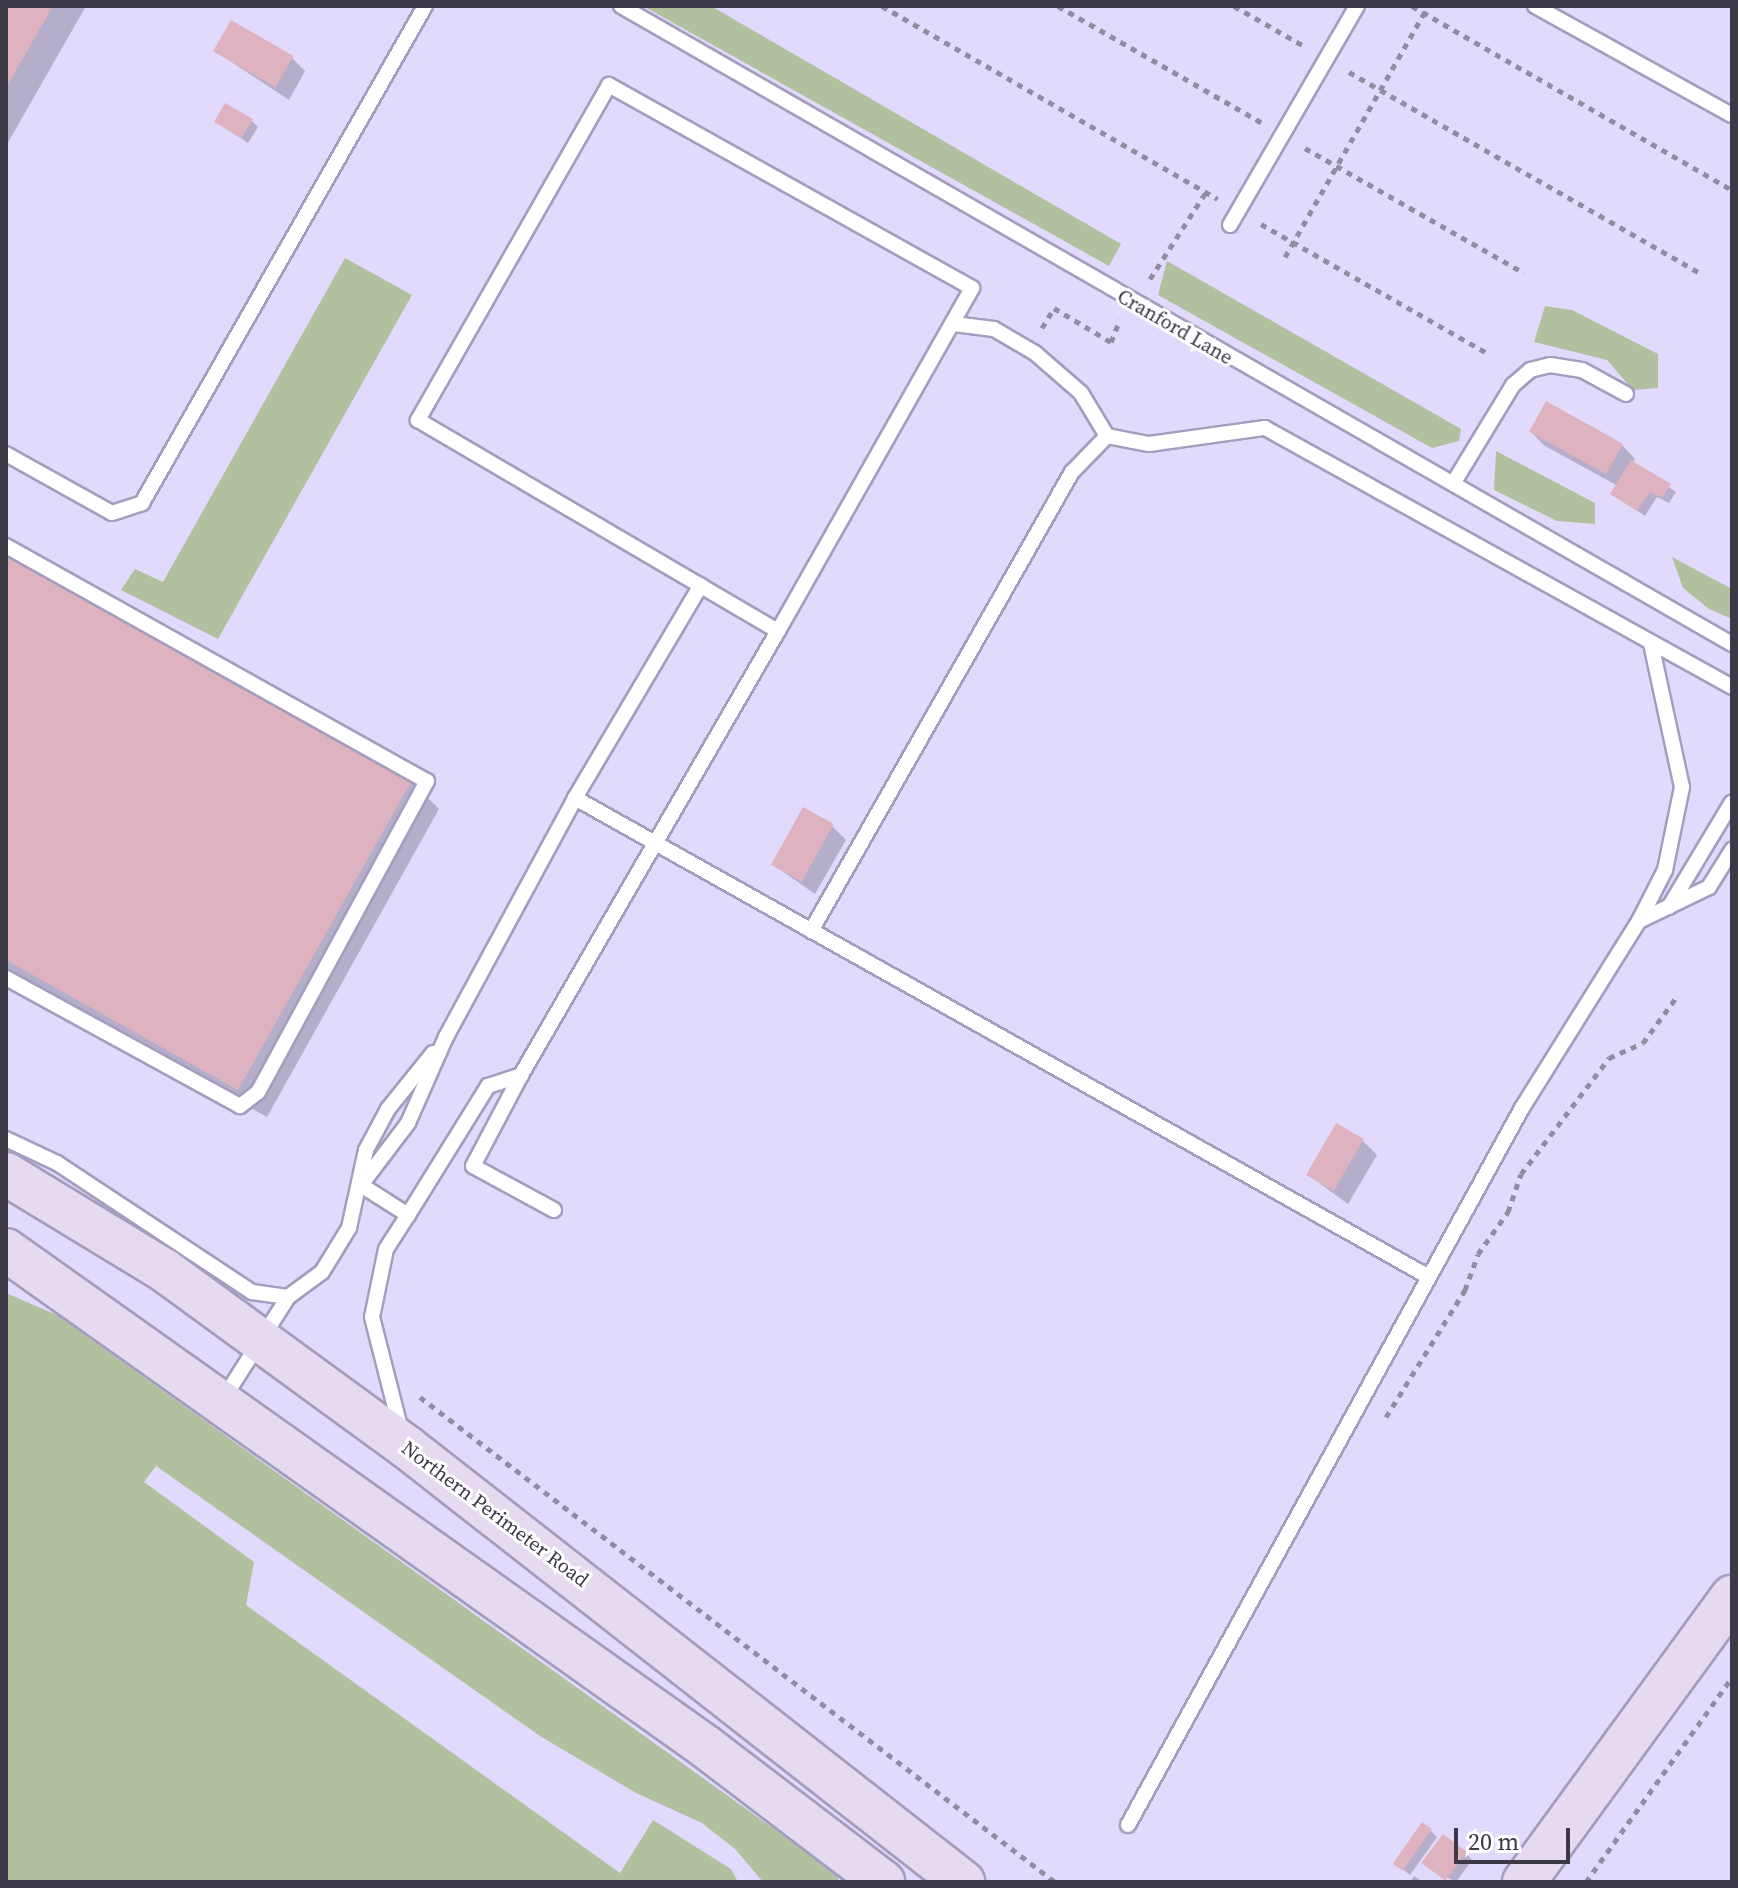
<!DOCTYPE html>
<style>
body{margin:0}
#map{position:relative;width:1738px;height:1888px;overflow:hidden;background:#e1dafd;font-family:"Source Serif 4",serif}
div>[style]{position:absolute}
.green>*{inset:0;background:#b1c19f}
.shadow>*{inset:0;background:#0003}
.building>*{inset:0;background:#dfb2c0;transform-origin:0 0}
.path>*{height:5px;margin-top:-2.5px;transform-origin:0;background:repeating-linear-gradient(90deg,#918ba4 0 6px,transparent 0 12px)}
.roads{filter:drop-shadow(2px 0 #a49dbe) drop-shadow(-2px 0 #a49dbe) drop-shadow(0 2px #a49dbe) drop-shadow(0 -2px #a49dbe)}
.lane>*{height:14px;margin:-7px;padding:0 7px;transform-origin:7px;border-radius:7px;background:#fff}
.secondary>*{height:42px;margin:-21px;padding:0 21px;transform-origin:21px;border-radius:21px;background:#e6daf0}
span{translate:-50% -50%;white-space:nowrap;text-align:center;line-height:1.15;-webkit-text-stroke:6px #fff;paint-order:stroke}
.street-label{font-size:20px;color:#3c3846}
.frame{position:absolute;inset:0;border:8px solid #3c3846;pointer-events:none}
.scale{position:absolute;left:1454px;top:1828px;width:116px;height:36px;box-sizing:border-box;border:4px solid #3c3846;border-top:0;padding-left:10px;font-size:24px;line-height:28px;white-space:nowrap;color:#3c3846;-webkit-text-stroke:6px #fff;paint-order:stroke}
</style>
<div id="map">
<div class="green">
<i style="clip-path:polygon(643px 6px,711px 6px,1121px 244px,1109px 266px)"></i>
<i style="clip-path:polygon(345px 258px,412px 295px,218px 639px,121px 590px,135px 569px,163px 582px)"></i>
<i style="clip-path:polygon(1167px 261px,1461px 429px,1459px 441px,1432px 448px,1158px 295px)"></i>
<i style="clip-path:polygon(1545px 306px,1572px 310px,1658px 354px,1658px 388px,1633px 390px,1607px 360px,1534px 342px)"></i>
<i style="clip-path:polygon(1496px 451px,1595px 503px,1595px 524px,1557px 521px,1494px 490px)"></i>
<i style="clip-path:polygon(1672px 557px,1732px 589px,1732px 619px,1709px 609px,1683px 588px)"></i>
<i style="clip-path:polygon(6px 1293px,57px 1315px,837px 1874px,839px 1882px,763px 1882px,735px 1849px,702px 1823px,636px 1793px,540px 1736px,156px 1466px,144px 1482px,254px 1562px,246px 1605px,620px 1873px,653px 1820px,731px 1869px,738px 1882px,6px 1882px)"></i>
</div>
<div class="shadow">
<i style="clip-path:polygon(6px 6px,86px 6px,6px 146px)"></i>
<i style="clip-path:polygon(215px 51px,291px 57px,305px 71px,289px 100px)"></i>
<i style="clip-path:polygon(251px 120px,258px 127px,248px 143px,216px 122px)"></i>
<i style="clip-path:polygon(1531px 432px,1622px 445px,1635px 459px,1633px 463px,1676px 492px,1669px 503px,1657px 497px,1645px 516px,1613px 494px,1618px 486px,1545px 446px)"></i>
<i style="clip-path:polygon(6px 555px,411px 781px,439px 809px,267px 1117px,6px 971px)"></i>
<i style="clip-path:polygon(832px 826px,846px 840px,815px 894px,772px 864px)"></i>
<i style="clip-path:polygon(1363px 1141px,1377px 1155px,1348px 1204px,1308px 1175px)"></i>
<i style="clip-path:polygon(1430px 1830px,1437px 1837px,1410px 1875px,1395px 1863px)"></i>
<i style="clip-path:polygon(1466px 1853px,1472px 1860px,1456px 1882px,1431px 1869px)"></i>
<i style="clip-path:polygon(1414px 1876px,1423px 1882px,1410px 1882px)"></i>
</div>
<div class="building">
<i style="clip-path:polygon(6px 6px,53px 6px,6px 88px)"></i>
<i style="left:231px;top:20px;width:72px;height:36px;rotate:30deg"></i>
<i style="left:225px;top:103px;width:32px;height:22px;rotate:30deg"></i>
<i style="left:1546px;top:401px;width:88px;height:35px;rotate:29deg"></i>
<i style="clip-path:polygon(1631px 460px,1671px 484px,1662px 498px,1650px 492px,1637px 511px,1610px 494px)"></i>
<i style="clip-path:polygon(6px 553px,412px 780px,238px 1090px,6px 960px)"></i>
<i style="left:803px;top:807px;width:35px;height:66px;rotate:29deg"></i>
<i style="left:1336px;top:1123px;width:32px;height:60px;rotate:30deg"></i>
<i style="left:1422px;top:1822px;width:12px;height:51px;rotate:35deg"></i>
<i style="left:1443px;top:1834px;width:30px;height:36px;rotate:37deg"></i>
</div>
<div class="path">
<i style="left:882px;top:6px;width:387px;rotate:29.9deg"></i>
<i style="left:1058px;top:6px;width:235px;rotate:29.8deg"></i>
<i style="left:1234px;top:6px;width:83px;rotate:29.7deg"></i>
<i style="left:1412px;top:6px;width:369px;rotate:29.9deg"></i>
<i style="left:1349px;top:72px;width:404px;rotate:29.8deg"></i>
<i style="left:1305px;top:148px;width:252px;rotate:29.7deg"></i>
<i style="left:1261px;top:224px;width:262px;rotate:29.7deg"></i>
<i style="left:1285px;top:257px;width:289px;rotate:-60.3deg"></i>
<i style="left:1150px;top:279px;width:103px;rotate:-57.2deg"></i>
<i style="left:1042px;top:328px;width:23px;rotate:-59deg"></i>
<i style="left:1054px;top:308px;width:66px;rotate:30.8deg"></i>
<i style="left:1111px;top:342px;width:24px;rotate:-68deg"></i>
<i style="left:420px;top:1397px;width:799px;rotate:37.37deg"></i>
<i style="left:1386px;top:1417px;width:150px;rotate:-58.1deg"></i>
<i style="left:1465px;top:1290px;width:38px;rotate:-70deg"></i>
<i style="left:1478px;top:1254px;width:52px;rotate:-54.5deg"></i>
<i style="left:1508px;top:1212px;width:40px;rotate:-71.1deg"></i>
<i style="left:1521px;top:1174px;width:146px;rotate:-52.8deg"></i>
<i style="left:1609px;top:1058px;width:37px;rotate:-24deg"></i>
<i style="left:1643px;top:1043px;width:59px;rotate:-53.9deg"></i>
<i style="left:1586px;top:1882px;width:252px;rotate:-54.5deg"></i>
</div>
<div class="roads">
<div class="lane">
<i style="left:621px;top:6px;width:1281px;rotate:29.87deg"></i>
<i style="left:1535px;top:6px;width:225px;rotate:29deg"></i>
<i style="left:1230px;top:225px;width:253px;rotate:-59.9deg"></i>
<i style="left:954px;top:324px;width:40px;rotate:7.1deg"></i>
<i style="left:994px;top:329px;width:48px;rotate:30.3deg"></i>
<i style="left:1035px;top:353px;width:61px;rotate:41deg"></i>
<i style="left:1081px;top:393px;width:50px;rotate:58.8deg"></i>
<i style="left:1107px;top:436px;width:43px;rotate:10.8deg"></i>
<i style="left:1149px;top:444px;width:117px;rotate:-7.9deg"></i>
<i style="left:1265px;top:428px;width:534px;rotate:29.01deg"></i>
<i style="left:6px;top:454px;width:121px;rotate:29.1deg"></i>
<i style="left:112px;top:513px;width:32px;rotate:-18deg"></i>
<i style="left:142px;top:503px;width:572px;rotate:-60.34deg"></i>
<i style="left:1454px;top:482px;width:114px;rotate:-58.7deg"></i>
<i style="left:1513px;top:385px;width:23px;rotate:-41deg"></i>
<i style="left:1530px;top:370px;width:21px;rotate:-14deg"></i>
<i style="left:1550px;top:365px;width:32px;rotate:9deg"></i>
<i style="left:1582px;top:370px;width:50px;rotate:28.6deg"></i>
<i style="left:6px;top:546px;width:482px;rotate:29.2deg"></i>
<i style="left:427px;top:781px;width:354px;rotate:118.5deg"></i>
<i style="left:258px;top:1092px;width:23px;rotate:142deg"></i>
<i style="left:240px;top:1106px;width:267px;rotate:-151.3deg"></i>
<i style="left:575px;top:798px;width:979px;rotate:29.29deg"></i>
<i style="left:1669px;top:907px;width:122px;rotate:-59deg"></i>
<i style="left:1639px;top:921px;width:78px;rotate:-25.9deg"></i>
<i style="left:1709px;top:887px;width:44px;rotate:-58.1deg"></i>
<i style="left:811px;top:931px;width:528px;rotate:-60.38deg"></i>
<i style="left:1072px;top:472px;width:50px;rotate:-45.8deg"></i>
<i style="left:6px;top:1139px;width:56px;rotate:25.2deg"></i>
<i style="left:57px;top:1163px;width:234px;rotate:33.5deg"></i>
<i style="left:252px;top:1292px;width:36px;rotate:8deg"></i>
<i style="left:361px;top:1185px;width:78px;rotate:-52.8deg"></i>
<i style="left:408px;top:1123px;width:94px;rotate:-66.2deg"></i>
<i style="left:446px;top:1037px;width:272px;rotate:-61.6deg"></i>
<i style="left:575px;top:798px;width:247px;rotate:-59.4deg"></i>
<i style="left:361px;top:1185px;width:56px;rotate:32.6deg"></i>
<i style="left:408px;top:1215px;width:40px;rotate:122.9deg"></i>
<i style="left:386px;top:1249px;width:69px;rotate:101.6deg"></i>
<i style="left:372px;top:1317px;width:114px;rotate:75.7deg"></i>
<i style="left:554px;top:1210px;width:92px;rotate:-151.5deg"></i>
<i style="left:473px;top:1166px;width:103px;rotate:-62.2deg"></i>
<i style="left:521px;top:1075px;width:513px;rotate:-59.94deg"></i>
<i style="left:778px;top:631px;width:394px;rotate:-60.5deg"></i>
<i style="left:972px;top:288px;width:416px;rotate:-150.8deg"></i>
<i style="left:609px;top:85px;width:386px;rotate:119.7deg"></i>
<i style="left:418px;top:420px;width:417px;rotate:30.4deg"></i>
<i style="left:408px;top:1215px;width:152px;rotate:-58.2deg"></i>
<i style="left:488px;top:1086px;width:35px;rotate:-18deg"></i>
<i style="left:222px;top:1401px;width:123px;rotate:-57.6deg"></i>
<i style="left:288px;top:1297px;width:42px;rotate:-36.3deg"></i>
<i style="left:322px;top:1272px;width:52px;rotate:-58.5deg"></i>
<i style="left:349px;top:1228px;width:80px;rotate:-77.7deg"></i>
<i style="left:366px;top:1150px;width:47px;rotate:-61.8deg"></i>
<i style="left:388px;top:1109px;width:72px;rotate:-51.2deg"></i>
<i style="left:1128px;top:1825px;width:818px;rotate:-61.21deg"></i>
<i style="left:1522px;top:1108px;width:221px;rotate:-58deg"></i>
<i style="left:1639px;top:921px;width:57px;rotate:-63deg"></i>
<i style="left:1665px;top:870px;width:85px;rotate:-78.4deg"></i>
<i style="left:1682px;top:787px;width:146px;rotate:-102.2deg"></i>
</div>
<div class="secondary">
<i style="left:6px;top:1174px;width:185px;rotate:31.3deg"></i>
<i style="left:164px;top:1270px;width:302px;rotate:36.1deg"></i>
<i style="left:408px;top:1448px;width:705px;rotate:38.02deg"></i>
<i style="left:6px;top:1250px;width:858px;rotate:35.37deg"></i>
<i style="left:706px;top:1747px;width:223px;rotate:37.3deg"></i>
<i style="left:1524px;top:1882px;width:353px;rotate:-53.9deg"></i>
</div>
</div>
<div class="street-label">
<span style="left:1175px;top:327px;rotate:30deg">Cranford Lane</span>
<span style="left:495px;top:1514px;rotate:37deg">Northern Perimeter Road</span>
</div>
<div class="frame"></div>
<div class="scale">20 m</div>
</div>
